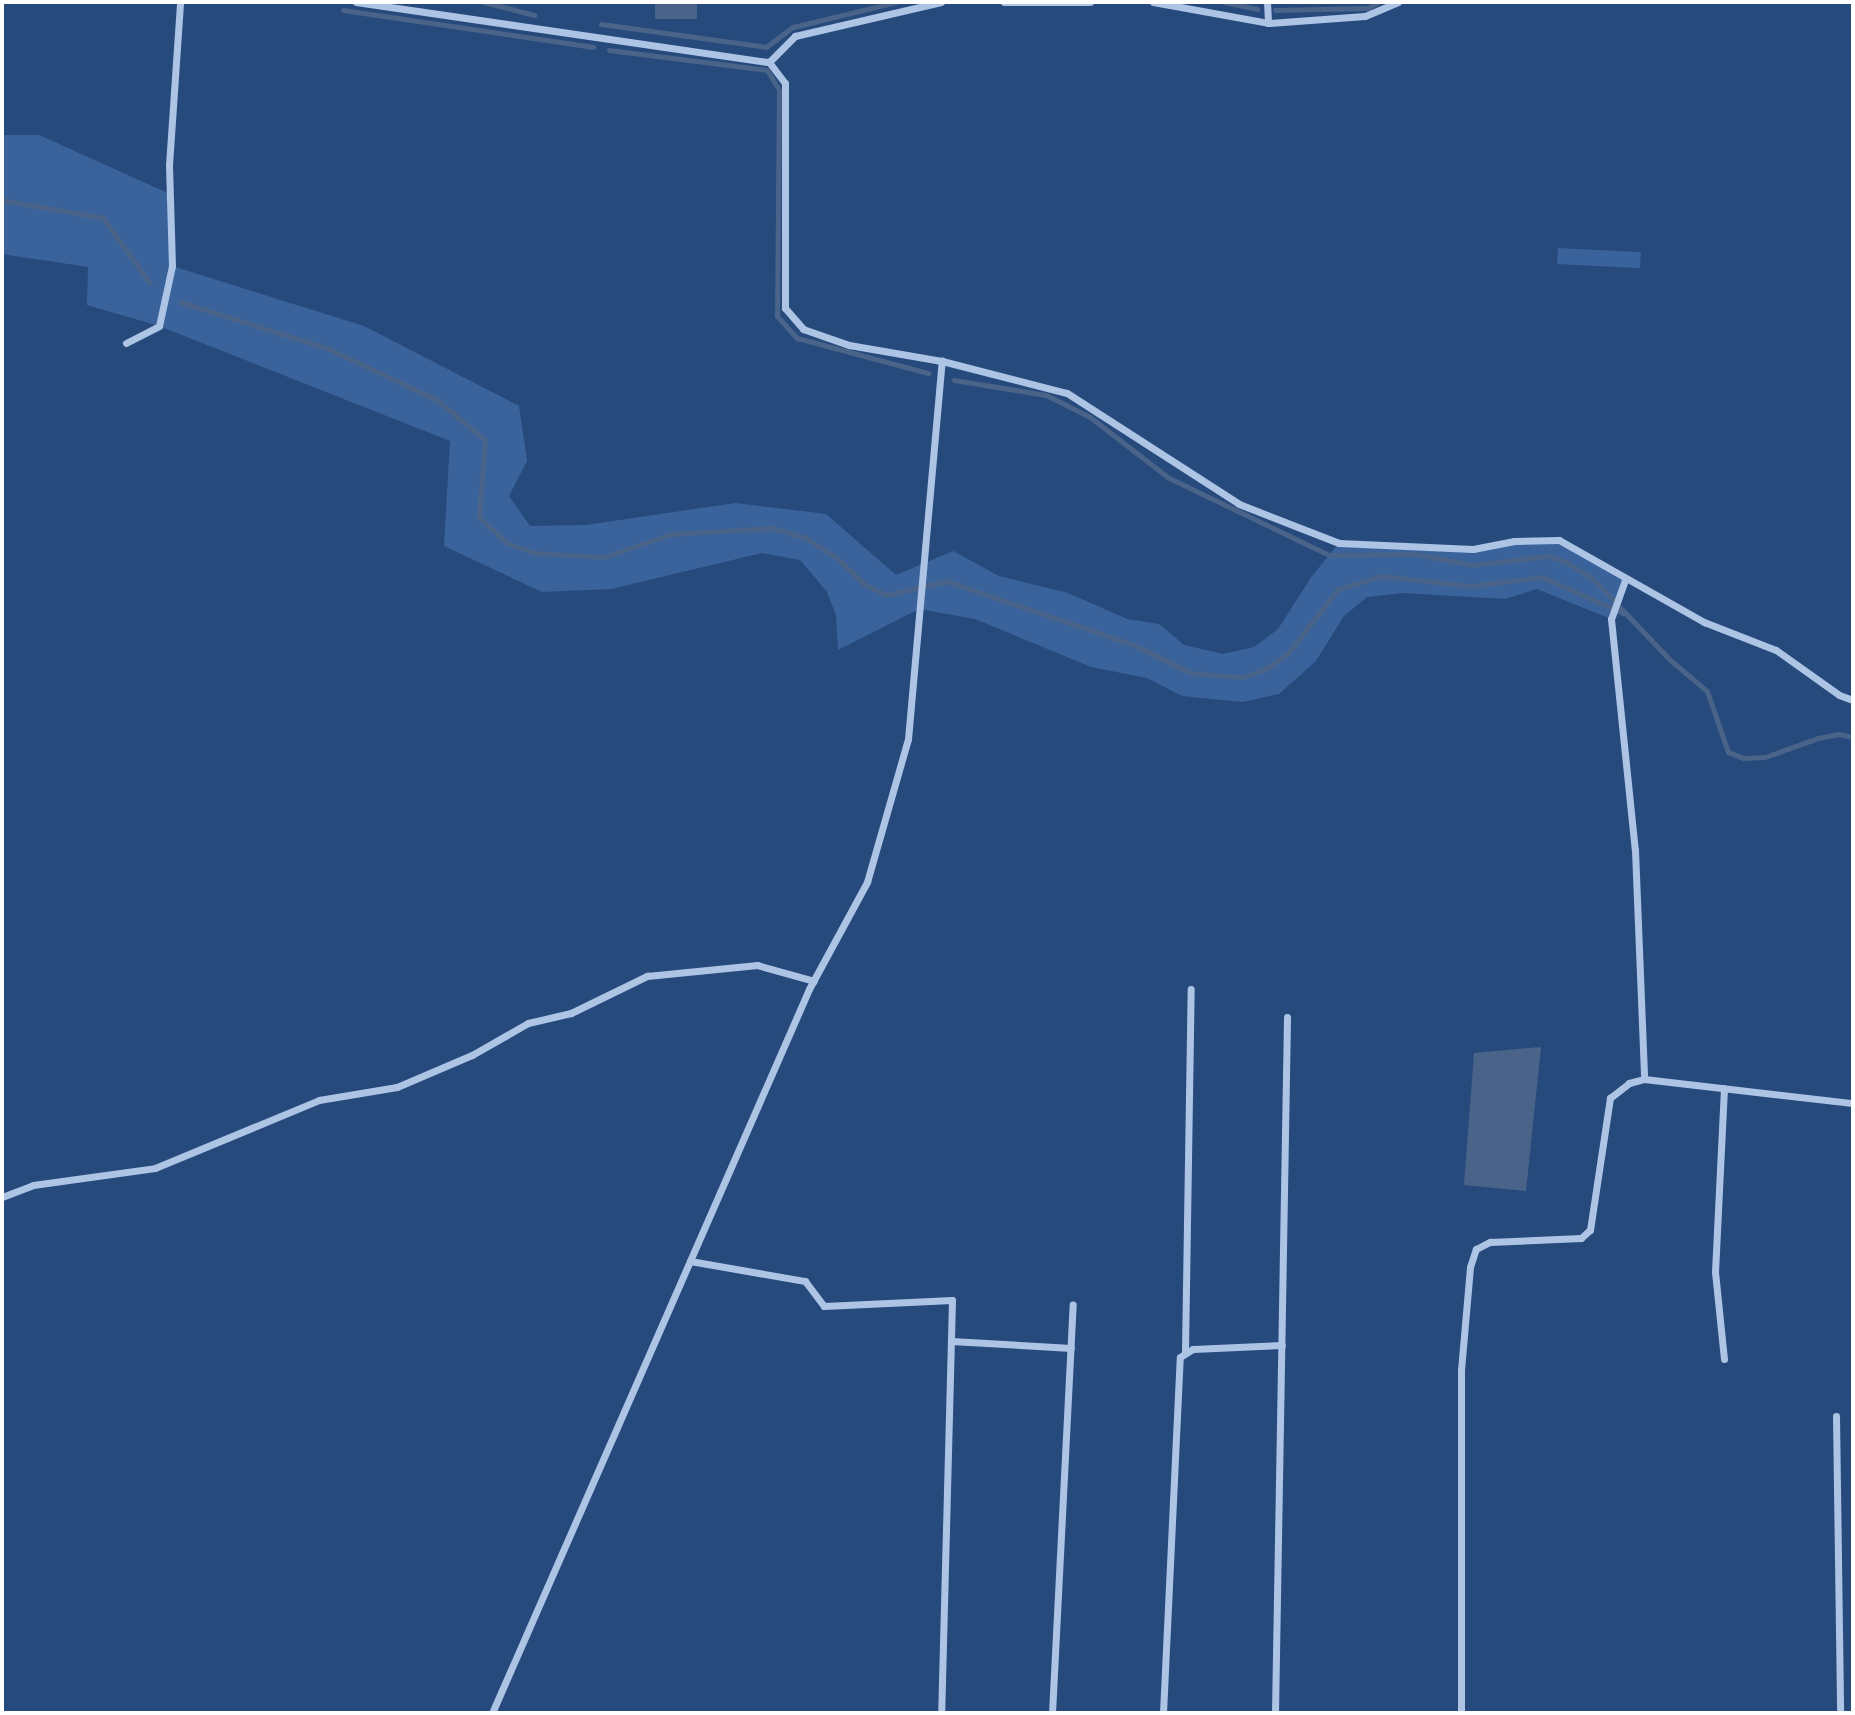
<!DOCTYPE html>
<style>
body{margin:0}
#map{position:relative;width:1855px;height:1715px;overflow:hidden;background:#274a7d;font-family:Overpass,sans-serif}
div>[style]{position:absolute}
.green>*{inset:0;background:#3b639b;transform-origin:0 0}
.water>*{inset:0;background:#4a6489;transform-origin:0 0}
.stream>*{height:5px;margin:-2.5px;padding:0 2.5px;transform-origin:2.5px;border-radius:2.5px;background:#4a6489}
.minor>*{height:7px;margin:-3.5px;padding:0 3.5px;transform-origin:3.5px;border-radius:3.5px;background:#adc4e5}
span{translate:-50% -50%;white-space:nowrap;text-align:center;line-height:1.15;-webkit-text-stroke:5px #274a7d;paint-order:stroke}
.frame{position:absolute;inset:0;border:4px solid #fff;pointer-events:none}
</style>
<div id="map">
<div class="green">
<i style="clip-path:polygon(2px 135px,39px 135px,170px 194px,172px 266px,364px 326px,519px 406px,527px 461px,509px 496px,530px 526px,586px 525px,735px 503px,826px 514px,896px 575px,953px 551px,999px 576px,1068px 593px,1127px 619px,1159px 624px,1184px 645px,1223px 654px,1254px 647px,1278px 629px,1312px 576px,1339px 543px,1473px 549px,1514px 541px,1559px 540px,1625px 580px,1611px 619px,1537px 589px,1505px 599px,1403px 593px,1367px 597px,1344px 616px,1316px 661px,1279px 694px,1243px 702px,1182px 696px,1147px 678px,1091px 667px,975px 619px,919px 609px,838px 650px,836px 615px,827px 592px,800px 560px,762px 553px,611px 589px,542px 592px,444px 546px,450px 441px,159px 326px,87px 305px,88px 267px,2px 254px)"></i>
<i style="left:1558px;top:248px;width:83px;height:16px;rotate:3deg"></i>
</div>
<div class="water">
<i style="left:655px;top:2px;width:42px;height:17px"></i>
<i style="clip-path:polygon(1541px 1047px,1526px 1191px,1464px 1185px,1474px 1053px)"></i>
</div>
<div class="stream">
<i style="left:484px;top:2px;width:52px;rotate:14.6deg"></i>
<i style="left:1224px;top:2px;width:34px;rotate:12deg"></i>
<i style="left:343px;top:10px;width:253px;rotate:8.4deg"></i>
<i style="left:1275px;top:10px;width:93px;rotate:-1.2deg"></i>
<i style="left:1368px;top:8px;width:12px;rotate:-31deg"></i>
<i style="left:601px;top:24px;width:167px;rotate:7.9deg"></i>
<i style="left:766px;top:47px;width:34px;rotate:-37deg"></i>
<i style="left:793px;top:27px;width:106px;rotate:-13.6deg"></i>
<i style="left:609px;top:50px;width:159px;rotate:7.2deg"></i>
<i style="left:767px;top:70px;width:23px;rotate:59deg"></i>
<i style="left:779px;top:90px;width:226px;rotate:90.5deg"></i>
<i style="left:777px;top:316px;width:30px;rotate:48deg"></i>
<i style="left:797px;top:338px;width:136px;rotate:15deg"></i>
<i style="left:2px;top:200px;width:103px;rotate:10.1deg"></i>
<i style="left:103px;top:218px;width:79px;rotate:54.3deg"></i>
<i style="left:180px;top:302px;width:154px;rotate:17.4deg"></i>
<i style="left:327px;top:348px;width:122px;rotate:25.3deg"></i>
<i style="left:437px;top:400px;width:62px;rotate:39.8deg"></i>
<i style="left:485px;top:440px;width:77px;rotate:94.5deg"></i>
<i style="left:479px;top:517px;width:38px;rotate:43deg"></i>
<i style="left:507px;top:543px;width:30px;rotate:20deg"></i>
<i style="left:535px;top:553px;width:69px;rotate:3.3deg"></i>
<i style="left:604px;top:557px;width:71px;rotate:-18.9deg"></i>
<i style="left:671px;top:534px;width:102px;rotate:-3.4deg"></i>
<i style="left:773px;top:528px;width:34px;rotate:17deg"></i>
<i style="left:806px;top:538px;width:37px;rotate:33deg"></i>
<i style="left:837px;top:558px;width:37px;rotate:44deg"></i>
<i style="left:864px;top:584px;width:25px;rotate:26deg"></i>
<i style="left:887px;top:595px;width:61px;rotate:-13.3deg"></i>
<i style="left:946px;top:581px;width:199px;rotate:18.8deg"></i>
<i style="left:1134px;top:645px;width:64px;rotate:26.2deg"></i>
<i style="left:1191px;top:673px;width:22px;rotate:5deg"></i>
<i style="left:1213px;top:675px;width:30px;rotate:4deg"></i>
<i style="left:1243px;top:677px;width:27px;rotate:-20deg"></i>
<i style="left:1268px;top:668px;width:26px;rotate:-37deg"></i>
<i style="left:1289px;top:652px;width:80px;rotate:-52.1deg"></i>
<i style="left:1338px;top:589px;width:46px;rotate:-16.5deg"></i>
<i style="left:1382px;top:576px;width:90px;rotate:6.4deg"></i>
<i style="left:1471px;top:586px;width:72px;rotate:-7.2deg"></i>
<i style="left:1542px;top:577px;width:89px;rotate:24deg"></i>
<i style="left:954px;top:380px;width:93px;rotate:9.3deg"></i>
<i style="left:1046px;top:395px;width:49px;rotate:26.6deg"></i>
<i style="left:1090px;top:417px;width:100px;rotate:37.7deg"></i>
<i style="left:1169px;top:478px;width:178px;rotate:25.7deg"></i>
<i style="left:1329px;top:555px;width:87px;rotate:-0.7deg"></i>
<i style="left:1416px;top:554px;width:57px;rotate:11.1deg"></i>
<i style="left:1472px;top:565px;width:77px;rotate:-6.8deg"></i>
<i style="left:1548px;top:556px;width:19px;rotate:18deg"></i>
<i style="left:1566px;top:562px;width:31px;rotate:32deg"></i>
<i style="left:1592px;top:578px;width:113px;rotate:46.4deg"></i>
<i style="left:1670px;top:660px;width:48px;rotate:40deg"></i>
<i style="left:1707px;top:691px;width:65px;rotate:71deg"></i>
<i style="left:1728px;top:752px;width:17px;rotate:21deg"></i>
<i style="left:1744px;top:758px;width:21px;rotate:-3deg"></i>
<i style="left:1765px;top:757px;width:56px;rotate:-19.7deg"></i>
<i style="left:1818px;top:738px;width:21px;rotate:-11deg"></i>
<i style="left:1839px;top:734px;width:14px;rotate:12deg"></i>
</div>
<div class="minor">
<i style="left:356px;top:2px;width:417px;rotate:8.3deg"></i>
<i style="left:941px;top:2px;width:150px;rotate:166.9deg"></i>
<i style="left:795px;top:36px;width:37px;rotate:135deg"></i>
<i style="left:769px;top:62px;width:26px;rotate:53deg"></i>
<i style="left:785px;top:83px;width:225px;rotate:90deg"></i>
<i style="left:785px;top:308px;width:28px;rotate:49deg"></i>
<i style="left:803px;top:329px;width:49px;rotate:19.2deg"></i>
<i style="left:849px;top:345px;width:94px;rotate:9.8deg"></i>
<i style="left:1004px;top:2px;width:86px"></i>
<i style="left:1153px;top:2px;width:117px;rotate:10.3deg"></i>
<i style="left:1267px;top:2px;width:21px;rotate:87deg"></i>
<i style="left:1268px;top:23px;width:97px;rotate:-4.1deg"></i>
<i style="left:1365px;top:16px;width:36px;rotate:-23deg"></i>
<i style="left:126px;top:343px;width:37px;rotate:-27deg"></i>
<i style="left:159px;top:326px;width:61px;rotate:-77.8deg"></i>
<i style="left:172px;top:266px;width:101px;rotate:-91.7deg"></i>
<i style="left:169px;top:165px;width:163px;rotate:-86.1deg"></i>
<i style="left:1625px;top:580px;width:41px;rotate:109.7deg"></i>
<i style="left:1611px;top:619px;width:232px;rotate:84.1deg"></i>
<i style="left:1635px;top:850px;width:229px;rotate:87.7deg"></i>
<i style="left:1644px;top:1079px;width:210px;rotate:6.6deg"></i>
<i style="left:2px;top:1197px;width:33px;rotate:-21deg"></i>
<i style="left:33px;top:1185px;width:123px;rotate:-7.9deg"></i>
<i style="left:155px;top:1168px;width:178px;rotate:-22.5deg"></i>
<i style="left:319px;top:1100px;width:79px;rotate:-9.5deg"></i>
<i style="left:397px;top:1087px;width:82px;rotate:-23.1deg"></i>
<i style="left:472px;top:1055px;width:64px;rotate:-29.7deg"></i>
<i style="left:528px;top:1023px;width:44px;rotate:-13.1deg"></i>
<i style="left:571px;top:1013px;width:85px;rotate:-26deg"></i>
<i style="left:647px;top:976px;width:111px;rotate:-5.7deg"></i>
<i style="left:757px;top:965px;width:59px;rotate:15.7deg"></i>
<i style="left:690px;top:1261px;width:117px;rotate:9.9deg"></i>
<i style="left:805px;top:1281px;width:31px;rotate:53deg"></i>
<i style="left:824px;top:1306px;width:128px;rotate:-2.7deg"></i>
<i style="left:952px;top:1300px;width:413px;rotate:91.5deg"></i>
<i style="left:951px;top:1341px;width:120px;rotate:3.3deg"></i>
<i style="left:1185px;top:1351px;width:362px;rotate:-89.1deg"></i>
<i style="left:1724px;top:1359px;width:87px;rotate:-95.9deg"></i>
<i style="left:1715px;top:1272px;width:184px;rotate:-87.2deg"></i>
<i style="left:1836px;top:1416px;width:297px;rotate:89.2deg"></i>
<i style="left:492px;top:1713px;width:790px;rotate:-66.35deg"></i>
<i style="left:809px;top:989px;width:122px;rotate:-61.5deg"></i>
<i style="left:867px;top:882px;width:149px;rotate:-74deg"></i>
<i style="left:908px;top:739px;width:380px;rotate:-84.9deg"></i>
<i style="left:942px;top:361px;width:129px;rotate:14.4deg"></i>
<i style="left:1067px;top:393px;width:205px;rotate:32.8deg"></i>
<i style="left:1239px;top:504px;width:107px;rotate:21.3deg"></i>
<i style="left:1339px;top:543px;width:134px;rotate:2.6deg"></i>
<i style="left:1473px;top:549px;width:42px;rotate:-11deg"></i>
<i style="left:1514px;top:541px;width:45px;rotate:-1.3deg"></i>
<i style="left:1559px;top:540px;width:167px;rotate:29.5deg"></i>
<i style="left:1704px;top:622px;width:77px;rotate:21.3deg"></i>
<i style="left:1776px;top:650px;width:77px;rotate:35.5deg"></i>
<i style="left:1839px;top:695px;width:15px;rotate:20deg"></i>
<i style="left:1052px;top:1713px;width:409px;rotate:-87.1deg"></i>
<i style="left:1163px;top:1713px;width:356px;rotate:-87.3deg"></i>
<i style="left:1180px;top:1357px;width:15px;rotate:-32deg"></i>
<i style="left:1193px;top:1349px;width:89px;rotate:-2.6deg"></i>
<i style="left:1275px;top:1713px;width:696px;rotate:-89.01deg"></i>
<i style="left:1461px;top:1713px;width:343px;rotate:-90deg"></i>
<i style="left:1461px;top:1370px;width:103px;rotate:-85deg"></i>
<i style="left:1470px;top:1267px;width:19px;rotate:-72deg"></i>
<i style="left:1476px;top:1249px;width:16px;rotate:-27deg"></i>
<i style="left:1490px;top:1242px;width:91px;rotate:-2.5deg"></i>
<i style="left:1581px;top:1238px;width:12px;rotate:-42deg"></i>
<i style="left:1590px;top:1230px;width:134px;rotate:-81.4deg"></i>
<i style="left:1610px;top:1098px;width:24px;rotate:-38deg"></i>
<i style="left:1629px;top:1083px;width:16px;rotate:-15deg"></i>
</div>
<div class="frame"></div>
</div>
